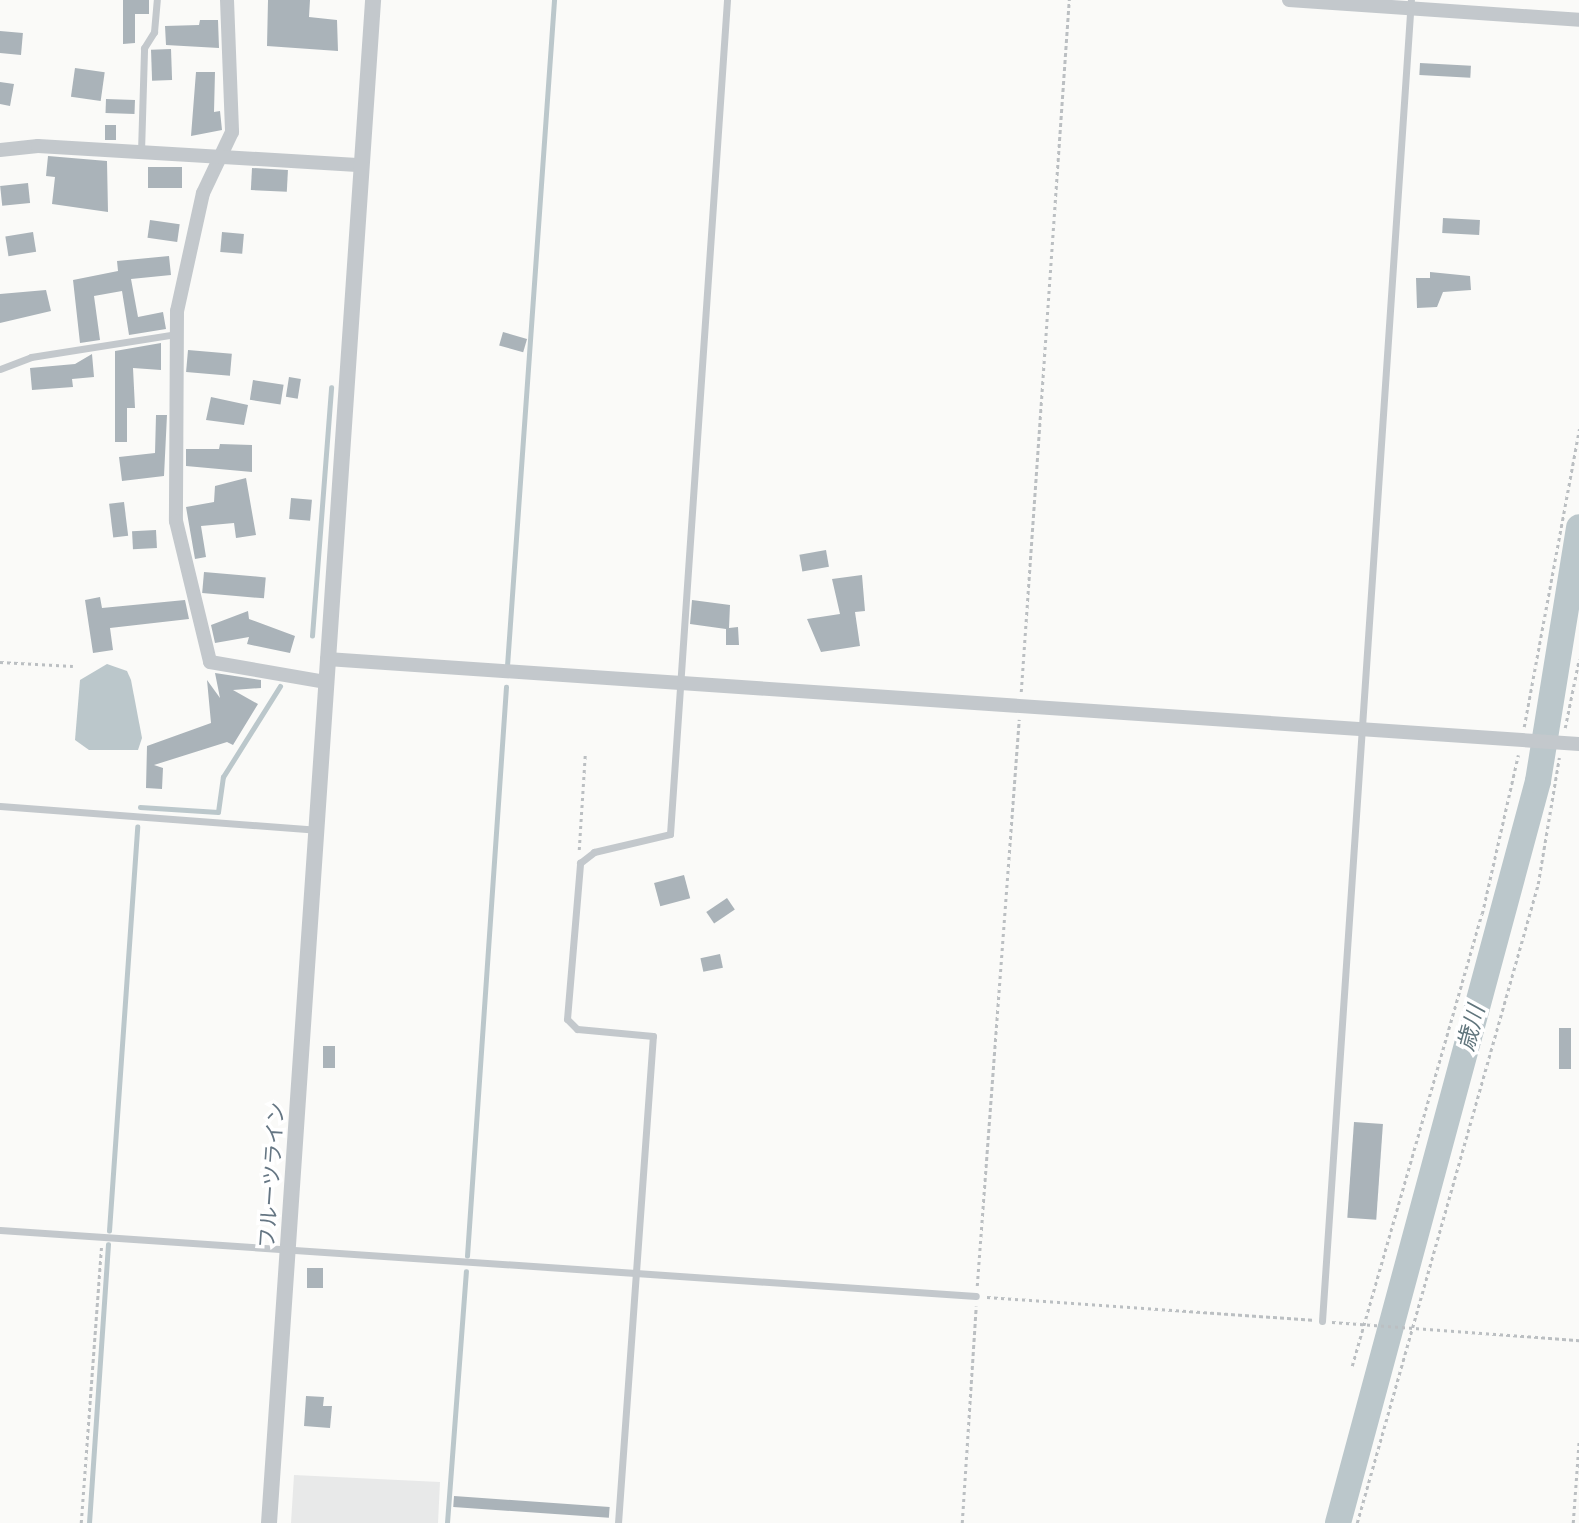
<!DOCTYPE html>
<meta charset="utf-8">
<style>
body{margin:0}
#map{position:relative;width:1579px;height:1523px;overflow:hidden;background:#fafaf8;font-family:Ubuntu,"Noto Sans JP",sans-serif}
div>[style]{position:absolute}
.built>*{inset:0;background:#e8e9e9}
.water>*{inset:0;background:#bbc7cb}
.stream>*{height:4.5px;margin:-2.25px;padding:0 2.25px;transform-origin:2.25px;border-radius:2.25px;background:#bbc7cb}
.river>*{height:26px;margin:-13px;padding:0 13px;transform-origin:13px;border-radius:13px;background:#bbc7cb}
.building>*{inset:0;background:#aab3b9;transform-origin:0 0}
.path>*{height:2.5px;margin-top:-1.25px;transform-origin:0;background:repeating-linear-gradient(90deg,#bbbfc2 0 3.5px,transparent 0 7px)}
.service>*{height:7px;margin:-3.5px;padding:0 3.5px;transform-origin:3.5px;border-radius:3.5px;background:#c3c8cc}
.minor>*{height:14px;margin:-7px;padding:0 7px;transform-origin:7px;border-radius:7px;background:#c3c8cc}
.tertiary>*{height:16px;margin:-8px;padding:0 8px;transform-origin:8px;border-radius:8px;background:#c3c8cc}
span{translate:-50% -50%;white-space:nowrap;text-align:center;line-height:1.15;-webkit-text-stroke:7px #fff;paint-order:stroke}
.street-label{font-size:21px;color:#657683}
.water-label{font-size:23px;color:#60757c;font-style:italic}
</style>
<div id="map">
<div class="built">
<i style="clip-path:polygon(294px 1475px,440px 1482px,438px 1523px,291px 1523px)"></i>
</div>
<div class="water">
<i style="clip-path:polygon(107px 664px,127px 671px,131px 680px,142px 738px,138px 750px,89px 750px,75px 740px,80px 680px)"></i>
</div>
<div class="stream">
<i style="left:312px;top:636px;width:249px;rotate:-85.6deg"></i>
<i style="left:507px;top:666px;width:668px;rotate:-85.96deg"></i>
<i style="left:140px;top:807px;width:78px;rotate:3.7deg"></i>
<i style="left:218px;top:812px;width:35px;rotate:-82deg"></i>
<i style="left:223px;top:777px;width:107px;rotate:-57.9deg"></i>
<i style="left:109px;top:1231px;width:405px;rotate:-86deg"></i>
<i style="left:467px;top:1256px;width:570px;rotate:-86.08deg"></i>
<i style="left:89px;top:1523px;width:279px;rotate:-86.1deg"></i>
<i style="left:447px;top:1523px;width:252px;rotate:-85.7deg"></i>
</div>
<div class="river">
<i style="left:1338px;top:1523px;width:768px;rotate:-74.91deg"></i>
<i style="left:1538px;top:781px;width:257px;rotate:-80.8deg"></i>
</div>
<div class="building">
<i style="clip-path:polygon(123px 0,149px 0,149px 14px,135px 14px,135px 43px,123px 44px)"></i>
<i style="clip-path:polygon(268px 0,310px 0,309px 17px,337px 20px,338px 51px,267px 46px)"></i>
<i style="clip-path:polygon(200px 20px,218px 20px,219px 48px,166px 45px,165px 26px,199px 25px)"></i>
<i style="left:0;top:31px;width:23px;height:22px;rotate:5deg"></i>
<i style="left:171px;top:49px;width:31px;height:20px;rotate:88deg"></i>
<i style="left:1420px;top:63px;width:51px;height:12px;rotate:3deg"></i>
<i style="left:75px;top:68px;width:30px;height:29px;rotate:8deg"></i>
<i style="clip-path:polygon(196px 72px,215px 72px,214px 112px,220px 111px,222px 130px,191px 136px)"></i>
<i style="clip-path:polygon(0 82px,14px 84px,10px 106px,0 104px)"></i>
<i style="left:106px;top:99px;width:29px;height:14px;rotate:2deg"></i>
<i style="left:116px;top:125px;width:15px;height:11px;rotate:90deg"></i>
<i style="clip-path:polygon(48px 156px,107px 161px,108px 212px,52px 204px,55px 177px,46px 176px)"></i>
<i style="left:182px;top:167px;width:21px;height:34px;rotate:90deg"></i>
<i style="left:252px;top:168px;width:36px;height:22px;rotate:3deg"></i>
<i style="left:28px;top:183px;width:20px;height:28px;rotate:84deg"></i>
<i style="left:1443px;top:218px;width:37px;height:15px;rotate:3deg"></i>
<i style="left:150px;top:220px;width:30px;height:18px;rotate:8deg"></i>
<i style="left:33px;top:232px;width:20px;height:28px;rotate:81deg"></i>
<i style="left:222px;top:232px;width:22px;height:20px;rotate:5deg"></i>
<i style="clip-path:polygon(169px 256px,171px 275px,131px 279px,138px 317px,163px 312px,166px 329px,129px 335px,122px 291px,94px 296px,100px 340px,80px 343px,73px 280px,118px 271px,117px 261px)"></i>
<i style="clip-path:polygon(1430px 272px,1470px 276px,1471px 290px,1443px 292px,1437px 307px,1417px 308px,1416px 278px,1430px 278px)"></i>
<i style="clip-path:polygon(46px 290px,51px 311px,0 323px,0 294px)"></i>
<i style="left:503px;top:332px;width:25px;height:14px;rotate:16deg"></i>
<i style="clip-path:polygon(161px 343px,161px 370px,133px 368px,135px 408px,127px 408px,127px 442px,115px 442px,115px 351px)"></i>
<i style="left:188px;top:350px;width:44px;height:22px;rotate:5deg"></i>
<i style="clip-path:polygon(92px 354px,94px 377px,72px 379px,73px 387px,32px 390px,30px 368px,75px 364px)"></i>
<i style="left:289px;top:377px;width:12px;height:20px;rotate:9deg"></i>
<i style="left:253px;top:380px;width:31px;height:20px;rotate:9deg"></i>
<i style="clip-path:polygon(211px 397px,248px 405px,244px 425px,206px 420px)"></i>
<i style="clip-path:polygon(156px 415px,167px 415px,164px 476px,122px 481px,119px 457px,155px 453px)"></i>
<i style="clip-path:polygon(220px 444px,252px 445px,252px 472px,186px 466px,186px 449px,219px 449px)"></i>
<i style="clip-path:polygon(246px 478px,256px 535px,236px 538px,234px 523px,201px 526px,206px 557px,195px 559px,186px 507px,214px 502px,215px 486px)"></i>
<i style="left:291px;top:498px;width:21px;height:21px;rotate:5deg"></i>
<i style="left:124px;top:502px;width:34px;height:15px;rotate:83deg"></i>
<i style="left:156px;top:530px;width:18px;height:24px;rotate:87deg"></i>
<i style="left:826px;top:550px;width:17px;height:27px;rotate:80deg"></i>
<i style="left:204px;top:572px;width:62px;height:21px;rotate:5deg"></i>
<i style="clip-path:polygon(862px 575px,865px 611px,855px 612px,860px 646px,821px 652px,807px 619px,840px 614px,832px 579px)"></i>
<i style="clip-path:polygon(100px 597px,102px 608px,185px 600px,189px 619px,110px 628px,113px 650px,93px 653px,85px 600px)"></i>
<i style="clip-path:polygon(692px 600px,730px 605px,729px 628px,738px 627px,739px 645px,726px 645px,726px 629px,690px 624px)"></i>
<i style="clip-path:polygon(248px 611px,249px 619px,295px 636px,290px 653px,247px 644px,249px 637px,215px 643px,211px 625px)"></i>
<i style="clip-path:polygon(215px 673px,261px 680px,261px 688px,233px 690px,258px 704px,233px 745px,227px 742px,154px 765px,163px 768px,162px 789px,146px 788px,147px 746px,211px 723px,207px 680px,220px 698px)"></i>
<i style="left:684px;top:875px;width:24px;height:31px;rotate:75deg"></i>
<i style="left:727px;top:898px;width:14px;height:25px;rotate:56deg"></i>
<i style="left:720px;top:954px;width:14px;height:20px;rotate:78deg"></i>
<i style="left:1559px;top:1028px;width:12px;height:41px"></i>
<i style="left:323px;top:1046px;width:12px;height:22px"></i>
<i style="left:1354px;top:1122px;width:29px;height:96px;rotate:4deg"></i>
<i style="left:307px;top:1268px;width:16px;height:20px"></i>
<i style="clip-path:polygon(306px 1396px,324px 1397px,323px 1406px,332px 1406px,330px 1428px,304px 1426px)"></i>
<i style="left:454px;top:1496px;width:156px;height:11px;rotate:4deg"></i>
</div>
<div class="path">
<i style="left:0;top:662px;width:73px;rotate:3.1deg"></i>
<i style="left:1021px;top:692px;width:694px;rotate:-86.03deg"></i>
<i style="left:1524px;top:727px;width:303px;rotate:-79.5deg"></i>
<i style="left:1565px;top:728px;width:70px;rotate:-78.5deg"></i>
<i style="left:579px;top:850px;width:95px;rotate:-86.4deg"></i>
<i style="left:977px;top:1286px;width:568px;rotate:-85.76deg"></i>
<i style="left:987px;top:1297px;width:326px;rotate:4deg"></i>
<i style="left:1332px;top:1322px;width:248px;rotate:4.2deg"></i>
<i style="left:1352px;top:1366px;width:470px;rotate:-74deg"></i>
<i style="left:1482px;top:914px;width:163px;rotate:-77.2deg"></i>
<i style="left:81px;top:1523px;width:276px;rotate:-85.8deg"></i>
<i style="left:962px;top:1523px;width:217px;rotate:-86.3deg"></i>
<i style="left:1357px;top:1523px;width:664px;rotate:-74.18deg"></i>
<i style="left:1538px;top:884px;width:128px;rotate:-80.5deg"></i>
<i style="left:1573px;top:1523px;width:84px;rotate:-85.9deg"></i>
</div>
<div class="service">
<i style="left:141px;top:152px;width:104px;rotate:-88.3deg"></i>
<i style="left:144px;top:48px;width:19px;rotate:-58deg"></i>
<i style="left:154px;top:32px;width:32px;rotate:-85deg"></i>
<i style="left:0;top:369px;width:33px;rotate:-21deg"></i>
<i style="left:31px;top:357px;width:148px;rotate:-9deg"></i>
<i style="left:0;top:806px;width:317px;rotate:4.3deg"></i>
<i style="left:0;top:1230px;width:978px;rotate:3.87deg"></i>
<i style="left:1322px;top:1321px;width:1324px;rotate:-86.15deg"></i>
<i style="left:618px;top:1523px;width:488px;rotate:-85.9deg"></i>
<i style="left:653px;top:1036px;width:76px;rotate:-174.7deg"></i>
<i style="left:577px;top:1029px;width:14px;rotate:-135deg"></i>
<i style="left:567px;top:1019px;width:157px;rotate:-85.2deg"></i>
<i style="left:580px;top:863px;width:18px;rotate:-38deg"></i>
<i style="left:594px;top:852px;width:78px;rotate:-13.3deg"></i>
<i style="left:670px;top:834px;width:836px;rotate:-86.09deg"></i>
</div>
<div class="minor">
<i style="left:227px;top:0;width:132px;rotate:87.8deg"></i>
<i style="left:232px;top:132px;width:68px;rotate:115.4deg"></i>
<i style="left:203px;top:193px;width:121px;rotate:102.4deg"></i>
<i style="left:177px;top:311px;width:210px;rotate:90.3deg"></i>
<i style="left:176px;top:521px;width:145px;rotate:76.4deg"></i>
<i style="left:210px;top:662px;width:118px;rotate:9.8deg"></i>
<i style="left:1289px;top:0;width:291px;rotate:3.9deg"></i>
<i style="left:0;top:150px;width:38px;rotate:-6deg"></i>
<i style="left:38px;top:146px;width:324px;rotate:3.4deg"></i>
<i style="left:327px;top:659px;width:1255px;rotate:3.88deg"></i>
</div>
<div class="tertiary">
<i style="left:269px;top:1523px;width:1527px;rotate:-86.09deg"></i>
</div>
<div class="street-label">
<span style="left:271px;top:1175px;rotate:-86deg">フルーツライン</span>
</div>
<div class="water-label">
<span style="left:1471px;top:1028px;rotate:-75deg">歳川</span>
</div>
</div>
